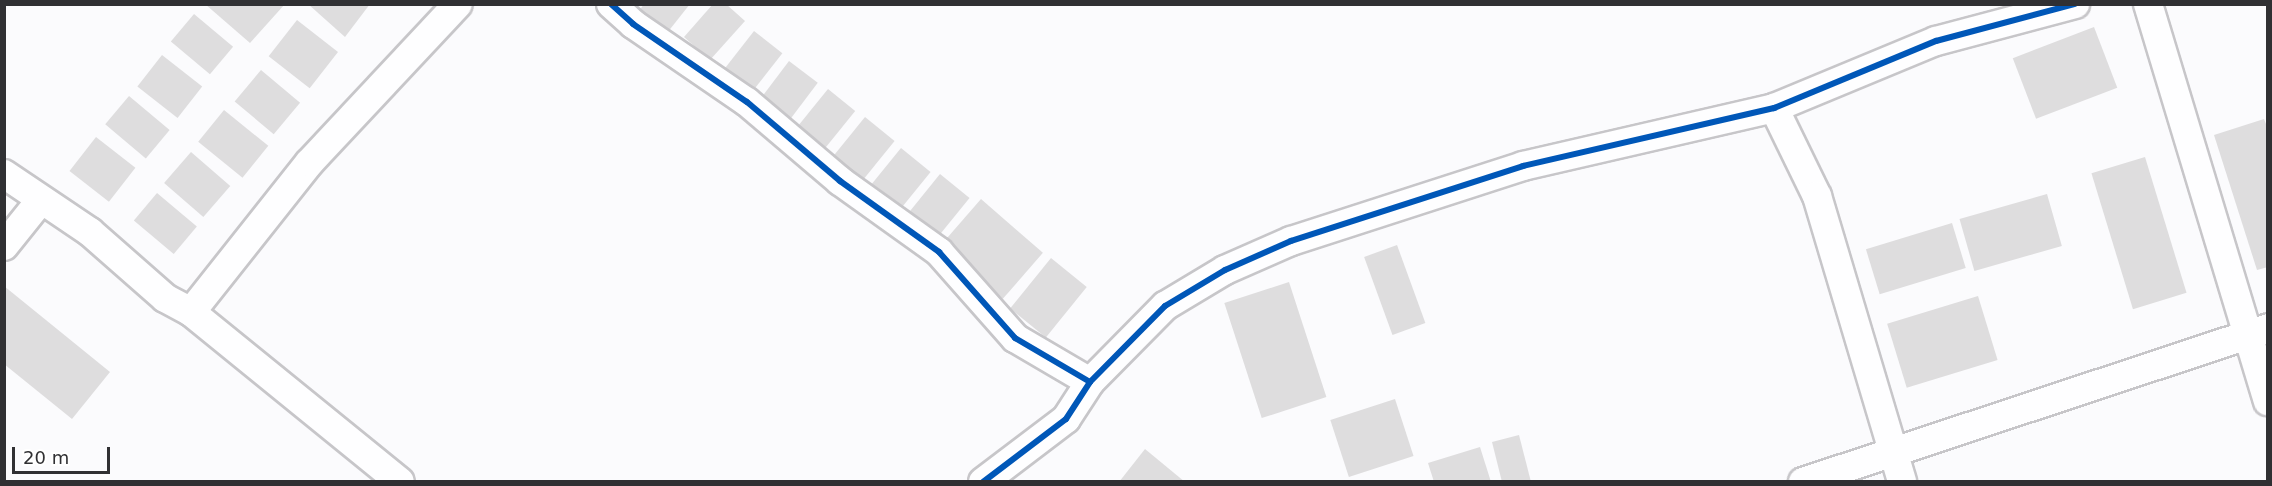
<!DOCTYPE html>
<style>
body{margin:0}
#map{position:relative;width:2272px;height:486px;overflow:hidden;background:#fbfbfd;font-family:"DejaVu Sans",sans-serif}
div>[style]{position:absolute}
.building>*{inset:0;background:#deddde;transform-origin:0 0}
.roads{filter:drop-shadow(2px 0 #c7c6c9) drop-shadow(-2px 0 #c7c6c9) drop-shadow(0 2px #c7c6c9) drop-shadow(0 -2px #c7c6c9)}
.minor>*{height:28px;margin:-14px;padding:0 14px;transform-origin:14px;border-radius:14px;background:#fefeff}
.cycleway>*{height:6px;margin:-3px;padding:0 3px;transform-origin:3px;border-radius:3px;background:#0057b8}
span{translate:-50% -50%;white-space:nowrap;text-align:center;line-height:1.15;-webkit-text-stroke:4.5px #fff;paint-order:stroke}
.frame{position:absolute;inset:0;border:6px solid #303033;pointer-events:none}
.scale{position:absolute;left:12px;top:447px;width:98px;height:27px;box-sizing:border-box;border:3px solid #303033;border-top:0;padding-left:8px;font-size:18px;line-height:21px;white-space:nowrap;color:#303033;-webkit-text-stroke:4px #fff;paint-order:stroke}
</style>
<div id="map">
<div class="building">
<i style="clip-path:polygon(205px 4px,285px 4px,250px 43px)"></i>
<i style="clip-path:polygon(308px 4px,370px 4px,345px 37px)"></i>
<i style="clip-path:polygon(644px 4px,690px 4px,667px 33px,639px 11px)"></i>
<i style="clip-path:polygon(713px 4px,726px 4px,745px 21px,710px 60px,684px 37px)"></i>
<i style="left:194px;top:14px;width:51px;height:36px;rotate:40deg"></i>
<i style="left:297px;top:20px;width:52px;height:46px;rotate:38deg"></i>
<i style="left:2094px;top:27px;width:65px;height:87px;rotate:69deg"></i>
<i style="left:754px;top:31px;width:36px;height:51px;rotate:38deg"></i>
<i style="left:162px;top:55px;width:51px;height:40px;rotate:38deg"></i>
<i style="left:789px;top:61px;width:36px;height:52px;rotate:37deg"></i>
<i style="left:261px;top:70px;width:51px;height:41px;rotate:40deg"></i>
<i style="left:828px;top:89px;width:35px;height:48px;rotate:39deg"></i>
<i style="left:129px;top:96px;width:53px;height:37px;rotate:40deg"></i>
<i style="left:224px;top:110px;width:57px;height:41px;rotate:39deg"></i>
<i style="left:865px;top:117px;width:38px;height:55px;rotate:39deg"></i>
<i style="clip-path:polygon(2264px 119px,2268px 129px,2268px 267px,2257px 270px,2214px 135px)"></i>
<i style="left:96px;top:137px;width:50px;height:43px;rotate:38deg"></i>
<i style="left:901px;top:148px;width:38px;height:49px;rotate:39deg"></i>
<i style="left:191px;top:152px;width:52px;height:41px;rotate:41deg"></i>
<i style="left:2145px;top:157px;width:142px;height:56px;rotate:73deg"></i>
<i style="left:940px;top:174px;width:38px;height:53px;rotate:39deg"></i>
<i style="left:157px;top:193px;width:52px;height:36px;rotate:40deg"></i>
<i style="left:2047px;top:194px;width:54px;height:91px;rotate:74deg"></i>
<i style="left:981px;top:199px;width:82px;height:61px;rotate:41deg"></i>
<i style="left:1952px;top:223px;width:47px;height:90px;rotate:73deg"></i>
<i style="left:1397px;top:245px;width:83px;height:35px;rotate:70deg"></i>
<i style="left:1051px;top:258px;width:46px;height:65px;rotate:39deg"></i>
<i style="left:1289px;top:282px;width:121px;height:68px;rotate:72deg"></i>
<i style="clip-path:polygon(4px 286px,110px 372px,72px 419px,4px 364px)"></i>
<i style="left:1978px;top:296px;width:67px;height:95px;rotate:73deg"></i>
<i style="left:1395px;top:399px;width:60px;height:68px;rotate:72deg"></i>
<i style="clip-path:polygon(1519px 435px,1531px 482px,1502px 482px,1492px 442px)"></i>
<i style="clip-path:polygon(1480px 447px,1491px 482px,1434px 482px,1428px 463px)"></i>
<i style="clip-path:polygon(1145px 449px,1185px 482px,1119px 482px)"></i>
</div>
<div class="roads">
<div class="minor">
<i style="left:611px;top:4px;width:30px;rotate:42deg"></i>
<i style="left:633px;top:24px;width:138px;rotate:34.4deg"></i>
<i style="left:747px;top:102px;width:122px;rotate:40.3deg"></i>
<i style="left:840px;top:181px;width:122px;rotate:35.6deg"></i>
<i style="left:939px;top:252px;width:115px;rotate:48.5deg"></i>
<i style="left:1015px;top:338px;width:87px;rotate:30.4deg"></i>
<i style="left:2148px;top:4px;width:415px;rotate:73.2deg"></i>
<i style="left:1774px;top:108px;width:98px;rotate:64deg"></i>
<i style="left:1817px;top:196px;width:298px;rotate:73.4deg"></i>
<i style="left:4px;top:174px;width:104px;rotate:34deg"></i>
<i style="left:90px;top:232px;width:100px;rotate:41.3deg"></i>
<i style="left:165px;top:298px;width:30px;rotate:28deg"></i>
<i style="left:191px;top:312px;width:269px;rotate:39.1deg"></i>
<i style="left:4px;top:246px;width:58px;rotate:-51.3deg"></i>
<i style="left:191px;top:312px;width:191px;rotate:-51.6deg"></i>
<i style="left:310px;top:162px;width:216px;rotate:-46.9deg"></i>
<i style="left:983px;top:482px;width:104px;rotate:-37.2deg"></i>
<i style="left:1066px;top:419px;width:44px;rotate:-57deg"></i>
<i style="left:1090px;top:382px;width:107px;rotate:-45.4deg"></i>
<i style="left:1165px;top:306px;width:70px;rotate:-31deg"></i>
<i style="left:1225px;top:270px;width:72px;rotate:-23.7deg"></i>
<i style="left:1291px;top:241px;width:244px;rotate:-17.9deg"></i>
<i style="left:1523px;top:166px;width:258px;rotate:-13deg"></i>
<i style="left:1774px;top:108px;width:175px;rotate:-22.5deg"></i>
<i style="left:1936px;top:41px;width:144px;rotate:-14.9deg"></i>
<i style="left:1803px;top:482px;width:490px;rotate:-18.3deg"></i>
</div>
</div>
<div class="cycleway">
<i style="left:611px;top:4px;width:30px;rotate:42deg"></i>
<i style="left:633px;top:24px;width:138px;rotate:34.4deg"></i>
<i style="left:747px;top:102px;width:122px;rotate:40.3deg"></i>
<i style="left:840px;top:181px;width:122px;rotate:35.6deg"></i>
<i style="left:939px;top:252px;width:115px;rotate:48.5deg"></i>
<i style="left:1015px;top:338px;width:87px;rotate:30.4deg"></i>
<i style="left:983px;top:482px;width:104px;rotate:-37.2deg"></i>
<i style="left:1066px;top:419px;width:44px;rotate:-57deg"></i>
<i style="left:1090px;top:382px;width:107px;rotate:-45.4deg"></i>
<i style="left:1165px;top:306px;width:70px;rotate:-31deg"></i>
<i style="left:1225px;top:270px;width:72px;rotate:-23.7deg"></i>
<i style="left:1291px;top:241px;width:244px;rotate:-17.9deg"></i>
<i style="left:1523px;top:166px;width:258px;rotate:-13deg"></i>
<i style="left:1774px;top:108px;width:175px;rotate:-22.5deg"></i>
<i style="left:1936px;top:41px;width:144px;rotate:-14.9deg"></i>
</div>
<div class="frame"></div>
<div class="scale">20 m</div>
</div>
